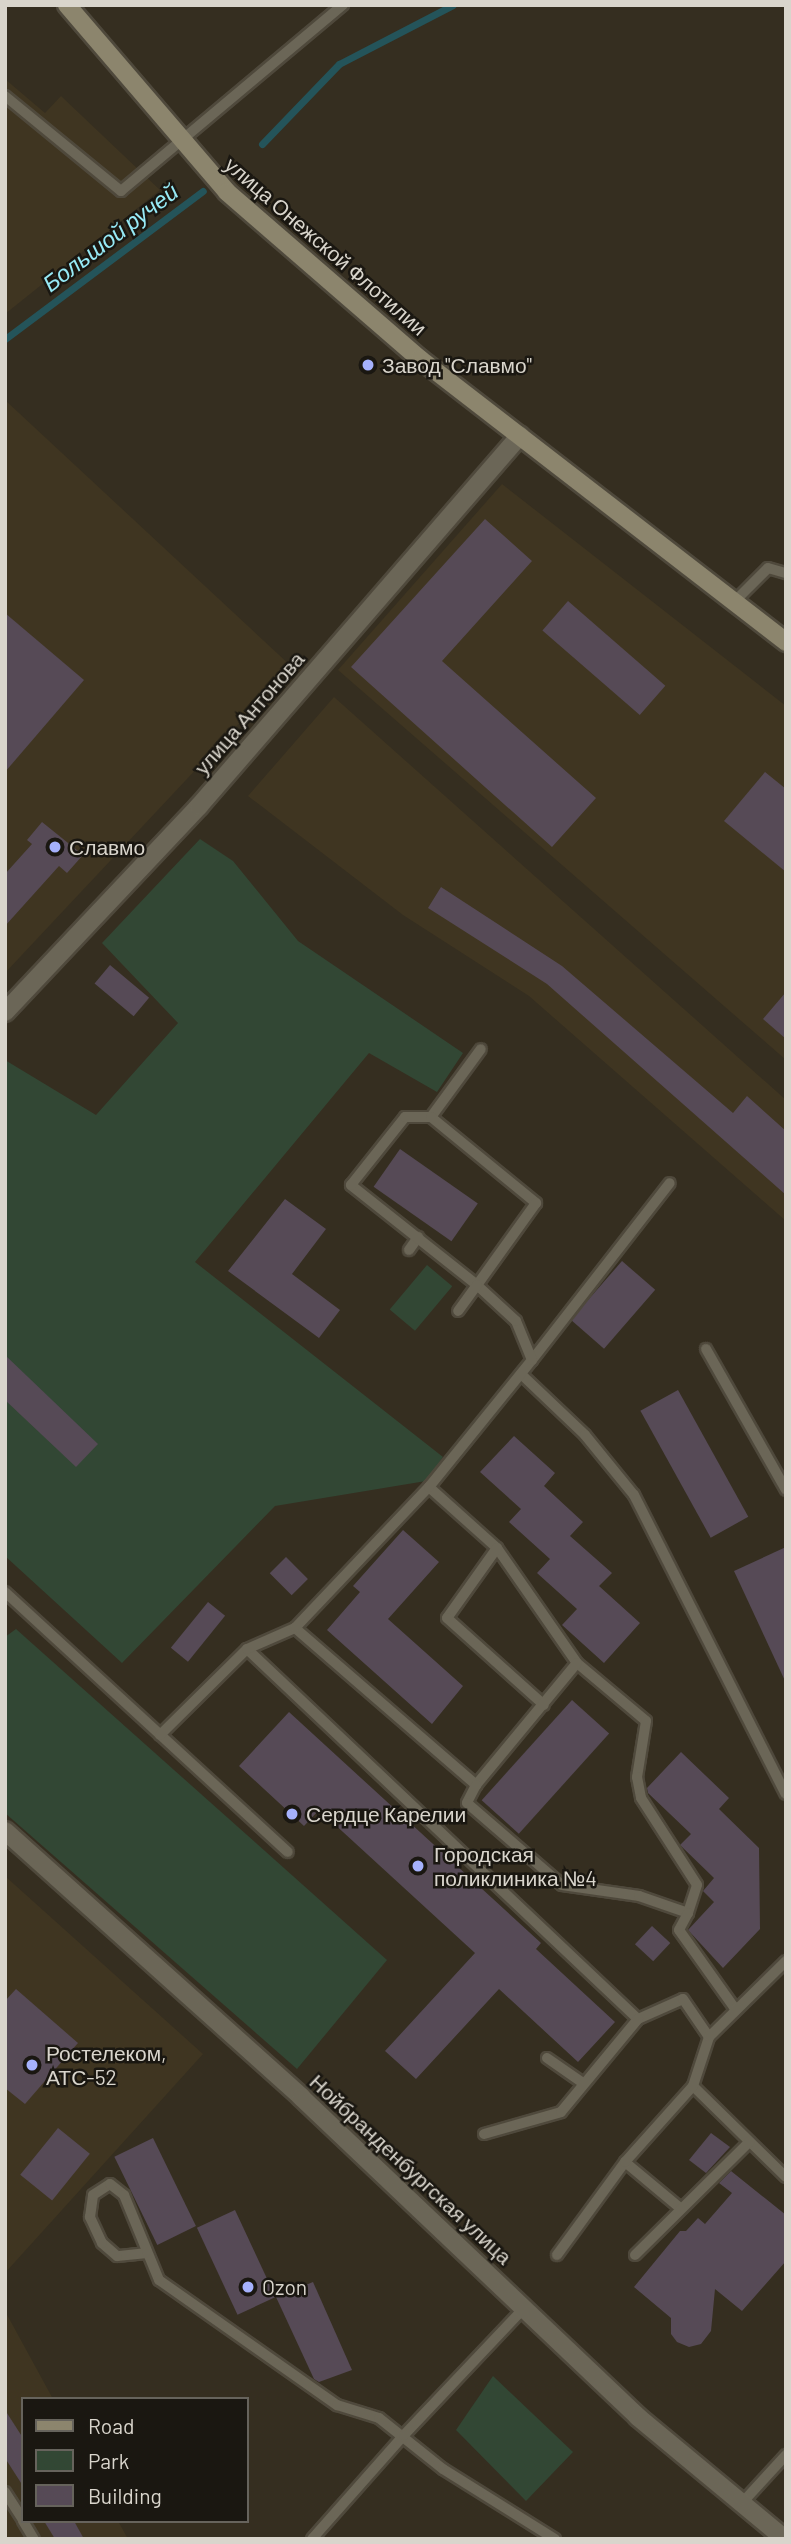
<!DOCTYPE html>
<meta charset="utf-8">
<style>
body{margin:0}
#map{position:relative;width:791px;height:2544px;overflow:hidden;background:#352e20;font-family:Barlow,sans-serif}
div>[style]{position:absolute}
.built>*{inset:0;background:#3f3521}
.green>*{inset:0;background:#324734;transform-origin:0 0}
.stream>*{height:7px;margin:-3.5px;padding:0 3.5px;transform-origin:3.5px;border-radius:3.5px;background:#24545a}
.building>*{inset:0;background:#564a56;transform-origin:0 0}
.roads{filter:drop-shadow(2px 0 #4f493c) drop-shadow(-2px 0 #4f493c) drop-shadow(0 2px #4f493c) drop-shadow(0 -2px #4f493c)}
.service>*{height:10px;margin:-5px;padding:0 5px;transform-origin:5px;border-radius:5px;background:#6b6657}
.minor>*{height:18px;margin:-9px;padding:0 9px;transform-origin:9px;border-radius:9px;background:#6b6657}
.secondary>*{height:18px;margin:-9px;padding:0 9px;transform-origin:9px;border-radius:9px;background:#8c856d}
.dots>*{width:19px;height:19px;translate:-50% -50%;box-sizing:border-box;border:4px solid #1a1711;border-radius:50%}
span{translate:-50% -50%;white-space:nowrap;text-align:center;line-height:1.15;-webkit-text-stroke:5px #1a1711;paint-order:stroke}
.street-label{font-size:21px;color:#d9d5cc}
.poi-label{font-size:21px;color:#d9d5cc}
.left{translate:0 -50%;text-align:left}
.water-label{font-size:23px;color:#97eaf6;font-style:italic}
.frame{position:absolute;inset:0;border:7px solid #d9d5cc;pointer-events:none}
.legend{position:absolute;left:21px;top:2397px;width:228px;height:126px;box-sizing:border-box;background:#1a1711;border:2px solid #66635c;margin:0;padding:9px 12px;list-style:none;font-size:21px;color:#d9d5cc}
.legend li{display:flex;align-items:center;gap:14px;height:35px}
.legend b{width:35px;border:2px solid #66635c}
</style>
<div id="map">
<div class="built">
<i style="clip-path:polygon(5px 79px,45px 113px,61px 96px,160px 190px,5px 314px)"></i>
<i style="clip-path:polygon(5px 400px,292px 667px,5px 973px)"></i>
<i style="clip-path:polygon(502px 484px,786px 706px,786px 1060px,338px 670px)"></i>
<i style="clip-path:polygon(334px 697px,786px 1100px,786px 1221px,529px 996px,403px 915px,248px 796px)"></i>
<i style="clip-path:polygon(5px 1876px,203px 2054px,5px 2273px)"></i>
<i style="clip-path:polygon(5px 2311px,53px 2399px,23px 2399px,23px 2521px,118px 2521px,128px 2539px,5px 2539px)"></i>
</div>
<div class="green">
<i style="clip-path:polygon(200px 839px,233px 861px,298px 941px,463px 1053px,437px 1092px,369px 1053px,195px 1262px,443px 1457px,426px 1481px,275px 1506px,122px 1663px,5px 1556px,5px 1060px,96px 1115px,178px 1023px,102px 943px)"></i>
<i style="left:427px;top:1265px;width:33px;height:58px;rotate:40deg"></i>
<i style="clip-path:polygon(16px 1629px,387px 1960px,297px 2069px,5px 1813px,5px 1637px)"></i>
<i style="clip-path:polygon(493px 2376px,573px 2452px,526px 2501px,456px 2430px)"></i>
</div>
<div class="stream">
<i style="left:262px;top:144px;width:111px;rotate:-46.1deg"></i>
<i style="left:339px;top:64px;width:128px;rotate:-27.4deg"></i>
<i style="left:5px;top:339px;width:247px;rotate:-36.8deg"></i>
</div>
<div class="building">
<i style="clip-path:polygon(485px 519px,532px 561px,442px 661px,596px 798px,552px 847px,351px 667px)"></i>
<i style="left:568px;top:601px;width:129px;height:39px;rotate:41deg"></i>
<i style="clip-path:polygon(5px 613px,84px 680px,5px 772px)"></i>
<i style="clip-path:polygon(765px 772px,786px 789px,786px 872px,724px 821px)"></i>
<i style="clip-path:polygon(42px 822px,83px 855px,67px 873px,59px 866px,5px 926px,5px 874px,32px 844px,27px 840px)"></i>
<i style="clip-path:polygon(441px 887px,562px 966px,733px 1113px,747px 1096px,786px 1131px,786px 1195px,547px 984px,428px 908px)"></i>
<i style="left:110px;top:965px;width:51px;height:24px;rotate:40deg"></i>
<i style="clip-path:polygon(786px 992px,786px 1039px,763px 1019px)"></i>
<i style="left:400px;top:1149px;width:95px;height:46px;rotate:35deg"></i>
<i style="clip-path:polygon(285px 1199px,326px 1229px,292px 1274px,340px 1310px,319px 1338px,228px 1271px)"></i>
<i style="left:622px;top:1261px;width:44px;height:78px;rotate:41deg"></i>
<i style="clip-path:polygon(5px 1355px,98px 1444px,76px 1467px,5px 1400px)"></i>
<i style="left:678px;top:1390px;width:145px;height:43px;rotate:61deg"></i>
<i style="clip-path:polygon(514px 1436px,555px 1473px,544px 1486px,583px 1522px,570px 1536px,612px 1573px,599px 1586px,640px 1623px,604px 1663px,562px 1625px,577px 1609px,537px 1573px,550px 1559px,509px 1522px,521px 1509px,480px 1472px)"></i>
<i style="clip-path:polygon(403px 1530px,439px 1562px,388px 1619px,463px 1686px,432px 1724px,327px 1630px,360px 1592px,353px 1586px)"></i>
<i style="clip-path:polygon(786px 1547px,786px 1683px,734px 1571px)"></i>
<i style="left:286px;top:1557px;width:31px;height:23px;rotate:45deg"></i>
<i style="left:208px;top:1602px;width:22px;height:59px;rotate:39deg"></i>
<i style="left:572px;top:1700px;width:50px;height:135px;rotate:42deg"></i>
<i style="clip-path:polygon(289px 1712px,541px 1943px,536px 1949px,615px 2022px,578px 2062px,499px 1989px,416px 2079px,385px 2051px,475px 1953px,319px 1810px,304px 1826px,239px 1766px)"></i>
<i style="clip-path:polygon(681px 1752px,729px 1798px,719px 1809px,759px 1848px,760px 1929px,723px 1968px,688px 1930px,714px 1902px,703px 1891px,714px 1878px,680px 1845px,691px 1834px,648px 1793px,647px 1788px)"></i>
<i style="left:652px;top:1926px;width:25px;height:25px;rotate:43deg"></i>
<i style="clip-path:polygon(16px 1989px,78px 2043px,25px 2104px,5px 2088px,5px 2001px)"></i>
<i style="left:58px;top:2128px;width:41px;height:60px;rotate:39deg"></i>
<i style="clip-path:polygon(711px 2133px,730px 2147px,706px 2173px,689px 2160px)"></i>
<i style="left:153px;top:2138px;width:98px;height:43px;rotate:64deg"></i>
<i style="clip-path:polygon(731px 2171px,786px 2215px,786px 2261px,742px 2311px,715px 2289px,711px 2331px,701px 2344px,689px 2347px,677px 2342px,671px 2334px,671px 2318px,634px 2287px,680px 2231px,686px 2231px,698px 2218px,705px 2224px,732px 2193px,719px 2183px)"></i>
<i style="left:235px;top:2210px;width:96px;height:42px;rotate:65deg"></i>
<i style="clip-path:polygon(313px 2282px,352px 2370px,319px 2382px,314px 2379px,276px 2297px)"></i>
<i style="clip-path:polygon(5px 2410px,23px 2438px,23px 2486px,5px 2458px)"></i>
<i style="clip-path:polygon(44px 2521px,74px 2521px,84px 2539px,55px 2539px)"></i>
</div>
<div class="roads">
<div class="service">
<i style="left:5px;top:96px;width:150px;rotate:39.3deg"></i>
<i style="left:121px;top:191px;width:290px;rotate:-40deg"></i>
<i style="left:733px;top:603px;width:49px;rotate:-45deg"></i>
<i style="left:768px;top:568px;width:19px;rotate:16deg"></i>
<i style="left:431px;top:1117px;width:84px;rotate:-53.7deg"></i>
<i style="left:409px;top:1250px;width:16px;rotate:-55deg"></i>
<i style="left:706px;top:1349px;width:162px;rotate:60.4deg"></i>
<i style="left:532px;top:1360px;width:224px;rotate:-52.1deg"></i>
<i style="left:521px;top:1374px;width:88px;rotate:43.6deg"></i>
<i style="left:585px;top:1435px;width:77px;rotate:50.8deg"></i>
<i style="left:634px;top:1495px;width:335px;rotate:63.1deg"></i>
<i style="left:429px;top:1487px;width:91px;rotate:41.9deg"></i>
<i style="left:497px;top:1548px;width:140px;rotate:55.2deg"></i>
<i style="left:577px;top:1663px;width:90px;rotate:40deg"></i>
<i style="left:646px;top:1721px;width:57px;rotate:99.1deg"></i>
<i style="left:637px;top:1777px;width:21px;rotate:79deg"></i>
<i style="left:641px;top:1798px;width:103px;rotate:57.2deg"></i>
<i style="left:697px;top:1885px;width:29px;rotate:108deg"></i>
<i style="left:497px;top:1548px;width:86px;rotate:125.5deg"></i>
<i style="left:447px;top:1618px;width:130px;rotate:41.9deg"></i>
<i style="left:5px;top:1592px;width:384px;rotate:42.6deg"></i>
<i style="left:295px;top:1628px;width:240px;rotate:40.9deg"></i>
<i style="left:476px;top:1785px;width:158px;rotate:-50.4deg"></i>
<i style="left:247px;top:1649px;width:538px;rotate:43.42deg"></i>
<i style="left:638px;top:2019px;width:49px;rotate:-24deg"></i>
<i style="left:683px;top:1999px;width:46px;rotate:55.6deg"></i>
<i style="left:160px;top:1735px;width:122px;rotate:-44.7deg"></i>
<i style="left:247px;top:1649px;width:52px;rotate:-23.6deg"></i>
<i style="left:295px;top:1628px;width:195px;rotate:-46.5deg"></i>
<i style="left:429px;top:1487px;width:164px;rotate:-51deg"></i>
<i style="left:532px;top:1360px;width:42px;rotate:-112.3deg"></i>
<i style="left:516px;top:1321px;width:53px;rotate:-137.3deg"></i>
<i style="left:477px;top:1285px;width:161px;rotate:-141.6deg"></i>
<i style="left:351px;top:1185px;width:87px;rotate:-51.5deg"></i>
<i style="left:405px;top:1117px;width:26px"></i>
<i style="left:431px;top:1117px;width:136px;rotate:39.3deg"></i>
<i style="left:536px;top:1203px;width:101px;rotate:125.7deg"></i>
<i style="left:477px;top:1285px;width:32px;rotate:126deg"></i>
<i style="left:476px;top:1785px;width:20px;rotate:117deg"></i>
<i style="left:467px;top:1803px;width:125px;rotate:40.8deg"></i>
<i style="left:562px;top:1885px;width:78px;rotate:8.1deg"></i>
<i style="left:639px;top:1896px;width:52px;rotate:19.1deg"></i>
<i style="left:688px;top:1913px;width:19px;rotate:118deg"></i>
<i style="left:679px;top:1930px;width:98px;rotate:54.5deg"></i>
<i style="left:547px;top:2058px;width:44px;rotate:34.8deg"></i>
<i style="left:693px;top:2086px;width:130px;rotate:44.4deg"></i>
<i style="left:484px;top:2134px;width:80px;rotate:-15.9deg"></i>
<i style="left:561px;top:2112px;width:121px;rotate:-50.4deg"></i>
<i style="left:625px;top:2162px;width:72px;rotate:39.9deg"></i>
<i style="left:147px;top:2253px;width:30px;rotate:174deg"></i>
<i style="left:117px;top:2256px;width:20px;rotate:-139deg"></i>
<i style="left:102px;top:2243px;width:29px;rotate:-115deg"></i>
<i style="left:90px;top:2217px;width:22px;rotate:-82deg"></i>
<i style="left:93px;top:2195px;width:20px;rotate:-33deg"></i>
<i style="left:110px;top:2184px;width:18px;rotate:38deg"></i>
<i style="left:124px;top:2195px;width:92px;rotate:67.6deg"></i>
<i style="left:159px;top:2280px;width:218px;rotate:35.1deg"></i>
<i style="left:337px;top:2405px;width:44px;rotate:17.2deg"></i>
<i style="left:379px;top:2418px;width:82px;rotate:38.6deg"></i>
<i style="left:443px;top:2469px;width:132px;rotate:32deg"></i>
<i style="left:557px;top:2255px;width:115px;rotate:-53.8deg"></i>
<i style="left:625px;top:2162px;width:102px;rotate:-48.2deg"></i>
<i style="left:693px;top:2086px;width:52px;rotate:-71.9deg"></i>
<i style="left:709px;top:2037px;width:108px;rotate:-44.6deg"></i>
<i style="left:635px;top:2255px;width:161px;rotate:-44.7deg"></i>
<i style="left:5px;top:2492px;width:33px;rotate:57deg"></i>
<i style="left:742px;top:2503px;width:65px;rotate:-47.5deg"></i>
<i style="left:23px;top:2521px;width:21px;rotate:59deg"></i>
<i style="left:312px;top:2539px;width:139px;rotate:-48.5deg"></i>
<i style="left:404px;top:2435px;width:176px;rotate:-46.6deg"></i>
</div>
<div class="minor">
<i style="left:5px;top:1012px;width:283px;rotate:-46.7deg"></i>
<i style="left:199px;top:806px;width:490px;rotate:-49.1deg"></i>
<i style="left:5px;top:1831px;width:398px;rotate:41.9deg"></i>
<i style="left:301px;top:2097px;width:465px;rotate:43.5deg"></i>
<i style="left:638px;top:2417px;width:191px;rotate:39.7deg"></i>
</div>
<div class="secondary">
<i style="left:67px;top:5px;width:246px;rotate:49.4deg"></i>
<i style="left:227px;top:192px;width:255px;rotate:40.9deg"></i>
<i style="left:420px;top:359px;width:463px;rotate:37.7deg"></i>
</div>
</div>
<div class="dots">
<i style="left:368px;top:365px;background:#a5b1fc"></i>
<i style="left:55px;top:847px;background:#a5b1fc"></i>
<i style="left:292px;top:1814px;background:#a5b1fc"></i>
<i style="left:418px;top:1866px;background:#a5b1fc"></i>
<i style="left:32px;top:2065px;background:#a5b1fc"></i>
<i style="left:248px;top:2287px;background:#a5b1fc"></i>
</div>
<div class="street-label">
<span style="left:326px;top:246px;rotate:41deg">улица Онежской Флотилии</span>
<span style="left:249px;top:713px;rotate:-49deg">улица Антонова</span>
<span style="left:411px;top:2169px;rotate:43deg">Нойбранденбургская улица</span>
</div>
<div class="poi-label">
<span class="left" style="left:382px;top:365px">Завод "Славмо"</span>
<span class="left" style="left:69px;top:847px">Славмо</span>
<span class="left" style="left:306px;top:1814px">Сердце Карелии</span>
<span class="left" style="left:434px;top:1866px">Городская<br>поликлиника №4</span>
<span class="left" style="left:46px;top:2065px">Ростелеком,<br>АТС-52</span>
<span class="left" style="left:262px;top:2287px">Ozon</span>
</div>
<div class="water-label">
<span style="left:110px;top:237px;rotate:-37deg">Большой ручей</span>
</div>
<div class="frame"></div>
<ul class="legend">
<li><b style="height:9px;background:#8c856d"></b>Road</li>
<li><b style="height:19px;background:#324734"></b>Park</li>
<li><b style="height:19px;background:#564a56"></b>Building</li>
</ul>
</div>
